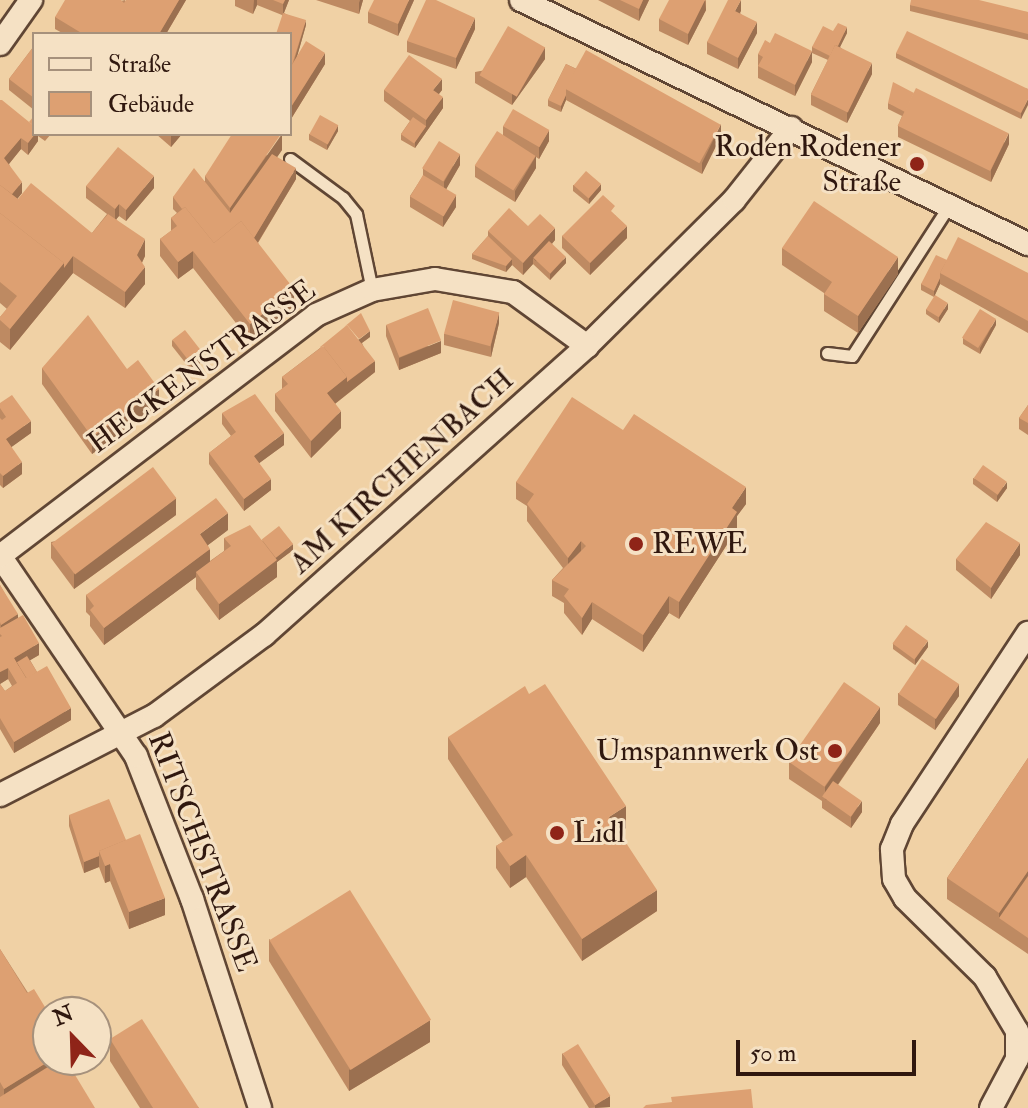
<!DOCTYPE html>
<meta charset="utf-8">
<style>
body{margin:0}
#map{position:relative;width:1028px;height:1108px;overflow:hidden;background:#f0d1a5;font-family:"IM FELL Double Pica",serif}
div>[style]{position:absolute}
.roads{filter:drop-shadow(2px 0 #604634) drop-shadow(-2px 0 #604634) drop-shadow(0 2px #604634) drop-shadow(0 -2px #604634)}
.lane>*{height:11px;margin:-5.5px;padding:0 5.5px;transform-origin:5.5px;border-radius:5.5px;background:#f5e1c4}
.street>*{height:22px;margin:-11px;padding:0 11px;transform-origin:11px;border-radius:11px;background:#f5e1c4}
.wall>*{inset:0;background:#be8a62}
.shaded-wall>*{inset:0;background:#9b7050}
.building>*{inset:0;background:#dda072;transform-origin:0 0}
.dots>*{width:22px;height:22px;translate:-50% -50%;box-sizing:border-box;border:4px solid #f5e1c4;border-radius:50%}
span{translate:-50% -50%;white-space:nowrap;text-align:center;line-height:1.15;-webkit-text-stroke:6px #f5e1c4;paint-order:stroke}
.poi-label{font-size:30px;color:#30180f}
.right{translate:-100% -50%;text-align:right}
.left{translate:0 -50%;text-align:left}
.street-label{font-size:30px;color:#30180f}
.legend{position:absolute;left:32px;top:32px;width:260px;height:104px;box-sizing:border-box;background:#f5e1c4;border:2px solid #a6917c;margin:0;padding:10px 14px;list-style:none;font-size:24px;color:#30180f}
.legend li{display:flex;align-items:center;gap:16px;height:40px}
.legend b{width:40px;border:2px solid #a6917c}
.north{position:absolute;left:32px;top:996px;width:80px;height:80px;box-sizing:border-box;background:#f5e1c4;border:2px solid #a6917c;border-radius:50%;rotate:337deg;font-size:22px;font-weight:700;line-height:32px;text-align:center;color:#30180f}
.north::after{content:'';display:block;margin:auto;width:28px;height:36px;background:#8f2418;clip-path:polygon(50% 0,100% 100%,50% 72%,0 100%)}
.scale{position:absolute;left:736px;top:1040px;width:180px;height:36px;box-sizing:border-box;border:4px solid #30180f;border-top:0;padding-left:10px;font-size:24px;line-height:28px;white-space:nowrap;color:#30180f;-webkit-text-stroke:6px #f5e1c4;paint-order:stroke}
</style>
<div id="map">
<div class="roads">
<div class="lane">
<i style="left:290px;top:159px;width:66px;rotate:36.3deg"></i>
<i style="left:343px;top:198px;width:21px;rotate:51deg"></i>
<i style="left:356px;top:214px;width:78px;rotate:78.1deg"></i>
<i style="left:827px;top:353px;width:25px;rotate:7deg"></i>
<i style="left:852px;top:356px;width:177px;rotate:-57.2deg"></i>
</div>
<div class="street">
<i style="left:521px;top:0;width:563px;rotate:25.7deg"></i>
<i style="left:0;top:44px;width:54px;rotate:-54.8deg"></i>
<i style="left:0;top:795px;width:173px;rotate:-27.2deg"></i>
<i style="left:154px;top:716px;width:137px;rotate:-36.4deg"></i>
<i style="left:264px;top:635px;width:433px;rotate:-41.8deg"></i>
<i style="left:587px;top:346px;width:207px;rotate:-44.8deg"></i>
<i style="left:734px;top:200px;width:92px;rotate:-51.6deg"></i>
<i style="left:260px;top:1108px;width:220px;rotate:-108deg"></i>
<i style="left:192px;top:899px;width:154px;rotate:-111.4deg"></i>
<i style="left:136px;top:756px;width:242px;rotate:-124.2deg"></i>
<i style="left:0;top:556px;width:397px;rotate:-37.3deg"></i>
<i style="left:316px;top:315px;width:61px;rotate:-24.1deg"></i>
<i style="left:372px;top:290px;width:64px;rotate:-9.9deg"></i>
<i style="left:435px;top:279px;width:79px;rotate:9.5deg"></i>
<i style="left:513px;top:292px;width:92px;rotate:36.1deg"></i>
<i style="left:991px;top:1108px;width:55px;rotate:-62deg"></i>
<i style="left:1017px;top:1059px;width:28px;rotate:-90deg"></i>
<i style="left:1017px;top:1031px;width:63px;rotate:-120.7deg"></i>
<i style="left:985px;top:977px;width:112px;rotate:-135.4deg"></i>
<i style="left:905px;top:898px;width:22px;rotate:-120deg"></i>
<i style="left:894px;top:879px;width:30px;rotate:-94deg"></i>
<i style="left:892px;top:849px;width:27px;rotate:-68deg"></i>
<i style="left:902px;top:824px;width:229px;rotate:-56.6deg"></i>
</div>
</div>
<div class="wall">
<i style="clip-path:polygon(125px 0,125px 3px,126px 0,186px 0,166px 34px,64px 34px,55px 29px,55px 17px)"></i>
<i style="clip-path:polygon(235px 0,289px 0,284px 13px,306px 25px,297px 56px,325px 64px,291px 119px,290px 118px,290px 34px,282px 15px,257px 5px,253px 14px,235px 6px)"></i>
<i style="clip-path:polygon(316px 0,363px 0,359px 14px)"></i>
<i style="clip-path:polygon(414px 0,398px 36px,368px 23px,368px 12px)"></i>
<i style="clip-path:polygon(598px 0,649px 0,639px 21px)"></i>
<i style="clip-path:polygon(706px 0,706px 10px,688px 45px,659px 31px,659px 19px)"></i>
<i style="clip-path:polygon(910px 5px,1028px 12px,1028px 40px,910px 11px)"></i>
<i style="clip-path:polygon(741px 11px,740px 13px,757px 33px,738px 69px,707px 54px,707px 42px)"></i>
<i style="clip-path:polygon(475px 29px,456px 69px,407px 52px,407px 41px)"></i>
<i style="clip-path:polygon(833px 31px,847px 33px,840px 47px,872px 74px,847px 123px,811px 105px,811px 94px,828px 60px,812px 53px,812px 47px)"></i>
<i style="clip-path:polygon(34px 46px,34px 110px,9px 90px,9px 79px)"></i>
<i style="clip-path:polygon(896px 53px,1028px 89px,1021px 119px,896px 58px)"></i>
<i style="clip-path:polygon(758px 54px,812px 62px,795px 96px,758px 78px)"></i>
<i style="clip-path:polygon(545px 59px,512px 105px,475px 83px,475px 72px)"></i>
<i style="clip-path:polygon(566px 64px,721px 136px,702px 174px,566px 100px,561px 112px,548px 106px,548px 100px)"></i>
<i style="clip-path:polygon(384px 90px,442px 90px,439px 94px,443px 108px,415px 148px,401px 140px,401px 134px,410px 121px,384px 101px)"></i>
<i style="clip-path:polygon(0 100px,34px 134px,51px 134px,45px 141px,38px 136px,38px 141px,28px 155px,21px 149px,9px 164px,22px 193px,17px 199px,92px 233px,107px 214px,86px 198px,86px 186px,154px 188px,126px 221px,119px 216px,116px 219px,145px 256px,142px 263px,145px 284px,125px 308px,73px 273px,10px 350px,0 342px,0 317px,7px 309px,0 303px)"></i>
<i style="clip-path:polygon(888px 103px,1009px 144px,991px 182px,898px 137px,898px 126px,902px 116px,888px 109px)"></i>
<i style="clip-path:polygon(503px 126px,549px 141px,539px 159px,536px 157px,536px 168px,515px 202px,475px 177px,475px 166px,503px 135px)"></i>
<i style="clip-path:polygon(338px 131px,327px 150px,309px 140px,309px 134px)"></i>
<i style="clip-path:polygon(156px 134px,182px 134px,171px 147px)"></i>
<i style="clip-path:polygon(282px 150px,277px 157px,296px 179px,258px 243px,294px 306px,250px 341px,193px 268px,178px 279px,160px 256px,160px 239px,171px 231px,171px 218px,177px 213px,173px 209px,173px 197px,205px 181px,205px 176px)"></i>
<i style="clip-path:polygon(460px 165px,446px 189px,456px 207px,443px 227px,410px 207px,410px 196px,423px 176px,423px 169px)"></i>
<i style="clip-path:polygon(573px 185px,601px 190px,589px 204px,573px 191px)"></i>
<i style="clip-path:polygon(615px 215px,627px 238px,590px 275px,562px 248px,562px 236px)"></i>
<i style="clip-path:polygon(528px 226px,555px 240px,552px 244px,566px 263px,550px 280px,533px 264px,523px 275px,512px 265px,506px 272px,472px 259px,472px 254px,488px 236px,488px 231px)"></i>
<i style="clip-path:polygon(782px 248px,898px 274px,858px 333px,824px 311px,824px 293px,782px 265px)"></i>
<i style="clip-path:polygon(947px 260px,1028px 273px,1028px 333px,940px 284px,934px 297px,921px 290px,921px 284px)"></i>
<i style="clip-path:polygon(926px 309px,948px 309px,939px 323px,926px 314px)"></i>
<i style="clip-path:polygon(499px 323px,491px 357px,444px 345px,444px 334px)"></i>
<i style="clip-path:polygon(386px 325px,441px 353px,399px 370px,386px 336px)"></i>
<i style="clip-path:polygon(996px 325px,980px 354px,963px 344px,963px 338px)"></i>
<i style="clip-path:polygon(370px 337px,362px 343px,375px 372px,335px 404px,341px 428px,311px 458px,275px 411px,275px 394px,282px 389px,282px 377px,320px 348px)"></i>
<i style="clip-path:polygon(172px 340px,204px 360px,191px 370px,172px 346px)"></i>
<i style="clip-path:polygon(42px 368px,127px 369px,159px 406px,92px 454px,42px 384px)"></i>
<i style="clip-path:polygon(0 403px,31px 433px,11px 447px,22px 474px,3px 488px,0 485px)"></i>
<i style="clip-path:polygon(1028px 405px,1028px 435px,1019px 429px,1019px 418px)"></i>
<i style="clip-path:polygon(222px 413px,284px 445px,259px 463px,271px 490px,244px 511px,209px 464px,209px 453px,231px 436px,222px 424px)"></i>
<i style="clip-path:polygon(623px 430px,746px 504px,737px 516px,737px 529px,679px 619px,669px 613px,643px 652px,592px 619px,582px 635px,564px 613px,564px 603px,552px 596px,552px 580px,563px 568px,527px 521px,527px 506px,516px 499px,516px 482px)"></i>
<i style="clip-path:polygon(973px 478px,1007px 488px,997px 502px,973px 484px)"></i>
<i style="clip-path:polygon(176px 515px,74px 589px,51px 558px,51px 542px)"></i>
<i style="clip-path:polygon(228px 530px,208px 545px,210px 561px,224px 551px,224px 538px,261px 540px,293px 550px,277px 562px,277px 577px,219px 620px,196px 589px,196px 577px,104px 645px,90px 626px,90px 616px,86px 612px,86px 595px)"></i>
<i style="clip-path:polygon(1020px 555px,991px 599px,956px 570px,956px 559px)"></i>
<i style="clip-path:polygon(0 585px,39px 655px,30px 660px,37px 672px,71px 720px,14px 753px,0 729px,0 684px,5px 691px,12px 686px,8px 679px,0 684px)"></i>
<i style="clip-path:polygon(893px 644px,928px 647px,915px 665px,893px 649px)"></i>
<i style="clip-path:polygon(898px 693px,959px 696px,935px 730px,898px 705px)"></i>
<i style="clip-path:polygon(880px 723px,838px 785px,862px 812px,851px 828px,822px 808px,822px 801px,789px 779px,789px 762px)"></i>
<i style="clip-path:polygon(448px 737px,626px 828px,619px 832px,657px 911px,582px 961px,526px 877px,510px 888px,496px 868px,496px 846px,503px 842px,448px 759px)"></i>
<i style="clip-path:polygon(1028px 758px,1028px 954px,947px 899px,947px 878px)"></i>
<i style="clip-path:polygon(69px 815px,126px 840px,165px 915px,129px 929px,110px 881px,105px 883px,99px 867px,84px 873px,69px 826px)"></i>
<i style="clip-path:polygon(269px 939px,430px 1042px,349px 1091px,269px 961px)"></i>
<i style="clip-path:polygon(0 949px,71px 1060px,71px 1068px,0 1108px)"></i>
<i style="clip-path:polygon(110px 1039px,199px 1108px,140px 1108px,110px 1061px)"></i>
<i style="clip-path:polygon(562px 1053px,610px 1107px,589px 1108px,562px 1065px)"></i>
</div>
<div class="shaded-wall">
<i style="clip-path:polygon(179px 0,186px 0,166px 34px,159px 34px)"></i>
<i style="clip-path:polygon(254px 0,257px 0,257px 5px,253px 14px)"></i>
<i style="clip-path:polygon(285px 0,289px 0,283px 15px,283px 4px)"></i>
<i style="clip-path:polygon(360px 0,363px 0,359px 14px,359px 3px)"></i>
<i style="clip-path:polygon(409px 0,414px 0,398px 36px,398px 24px)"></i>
<i style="clip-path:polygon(643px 0,649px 0,639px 21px,639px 9px)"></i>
<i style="clip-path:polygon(705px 0,706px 10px,688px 45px,688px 34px)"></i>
<i style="clip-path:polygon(741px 0,741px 11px,735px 22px,735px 11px)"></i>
<i style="clip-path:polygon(475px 18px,475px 29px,456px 69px,456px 58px)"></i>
<i style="clip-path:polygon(306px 20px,306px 25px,293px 71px,293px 65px)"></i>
<i style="clip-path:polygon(757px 22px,757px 33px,738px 69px,738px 58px)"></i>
<i style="clip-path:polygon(847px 27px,847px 33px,832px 63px,832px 57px)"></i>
<i style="clip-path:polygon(545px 47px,545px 59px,512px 105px,512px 94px)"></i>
<i style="clip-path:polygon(812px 51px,812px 62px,795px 96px,795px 85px)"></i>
<i style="clip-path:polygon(325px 53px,325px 64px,291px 119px,291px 107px)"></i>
<i style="clip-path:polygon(872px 63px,872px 74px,847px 123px,847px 112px)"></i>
<i style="clip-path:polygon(442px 79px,442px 90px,433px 101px,433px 90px)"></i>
<i style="clip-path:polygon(566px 95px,566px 100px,561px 112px,561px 106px)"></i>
<i style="clip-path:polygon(443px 97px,443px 108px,415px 148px,415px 142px,426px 126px,426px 120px)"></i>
<i style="clip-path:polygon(1028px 99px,1028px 105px,1021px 119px,1021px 113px)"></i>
<i style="clip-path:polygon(721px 124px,721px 136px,702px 174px,702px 163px)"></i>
<i style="clip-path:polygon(338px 125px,338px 131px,327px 150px,327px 145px)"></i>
<i style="clip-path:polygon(549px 130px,549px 141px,539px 159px,539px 147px)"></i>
<i style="clip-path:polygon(1009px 133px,1009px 144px,991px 182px,991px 170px)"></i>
<i style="clip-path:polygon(35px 134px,38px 134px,38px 141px,28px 155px,28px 143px)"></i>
<i style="clip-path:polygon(172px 134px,182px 134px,171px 147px,171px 135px)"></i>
<i style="clip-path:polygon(282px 134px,282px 150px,230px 225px,230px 208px)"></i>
<i style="clip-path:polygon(21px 138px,21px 149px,4px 170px,4px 158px)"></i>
<i style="clip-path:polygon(460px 154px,460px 165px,444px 193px,444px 182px)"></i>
<i style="clip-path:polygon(536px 156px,536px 168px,515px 202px,515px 191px)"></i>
<i style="clip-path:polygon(296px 168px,296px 179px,252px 252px,252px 241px)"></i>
<i style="clip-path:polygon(154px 176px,154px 188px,126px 221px,126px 210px)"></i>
<i style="clip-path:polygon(22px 182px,22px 193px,9px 209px,9px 198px)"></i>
<i style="clip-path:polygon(601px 184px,601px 190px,589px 204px,589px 198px)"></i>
<i style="clip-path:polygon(456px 195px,456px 207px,443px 227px,443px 216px)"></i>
<i style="clip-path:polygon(119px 204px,119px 216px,115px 221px,115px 209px)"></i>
<i style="clip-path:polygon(627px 226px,627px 238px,590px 275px,590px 263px)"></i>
<i style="clip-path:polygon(555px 228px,555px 240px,536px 261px,533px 258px,533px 264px,523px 275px,523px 263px)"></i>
<i style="clip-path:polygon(145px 239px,145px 256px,137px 272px,137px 255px)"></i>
<i style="clip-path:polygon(193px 251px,193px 268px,178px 279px,178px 262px)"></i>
<i style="clip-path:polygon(73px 256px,73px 273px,10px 350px,10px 329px,64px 263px)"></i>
<i style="clip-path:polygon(566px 257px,566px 263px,550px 280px,550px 274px)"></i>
<i style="clip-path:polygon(898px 257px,898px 274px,858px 333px,858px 316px)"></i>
<i style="clip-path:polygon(512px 259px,512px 265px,506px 272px,506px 266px)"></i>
<i style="clip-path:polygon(145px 267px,145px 284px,125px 308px,125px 292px)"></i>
<i style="clip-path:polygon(940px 278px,940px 284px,934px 297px,934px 291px)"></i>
<i style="clip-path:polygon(294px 289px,294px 306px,250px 341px,250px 324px)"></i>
<i style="clip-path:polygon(948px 303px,948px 309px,939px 323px,939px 317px)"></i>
<i style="clip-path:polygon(499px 312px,499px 323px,491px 357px,491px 345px)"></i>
<i style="clip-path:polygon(996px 319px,996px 325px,980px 354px,980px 348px)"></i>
<i style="clip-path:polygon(370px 331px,370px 337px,356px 347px,356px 342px)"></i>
<i style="clip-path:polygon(441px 341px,441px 353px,399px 370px,399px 358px)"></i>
<i style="clip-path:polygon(204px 354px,204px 360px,191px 370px,191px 365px)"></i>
<i style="clip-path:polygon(375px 361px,375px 372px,327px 410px,327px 393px,347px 377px)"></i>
<i style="clip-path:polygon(159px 389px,159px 406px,92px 454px,92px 437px)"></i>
<i style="clip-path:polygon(341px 411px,341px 428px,311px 458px,311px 441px)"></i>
<i style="clip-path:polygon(31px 421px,31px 433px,6px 451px,6px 439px)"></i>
<i style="clip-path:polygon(284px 433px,284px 445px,254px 467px,254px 456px)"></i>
<i style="clip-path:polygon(22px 462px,22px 474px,3px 488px,3px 476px)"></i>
<i style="clip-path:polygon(271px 479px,271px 490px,244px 511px,244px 499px)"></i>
<i style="clip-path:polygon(1007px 482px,1007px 488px,997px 502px,997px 496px)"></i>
<i style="clip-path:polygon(746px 487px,746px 504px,737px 516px,737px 529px,679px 619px,679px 602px,732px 508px)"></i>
<i style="clip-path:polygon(176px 498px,176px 515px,74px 589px,74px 573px)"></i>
<i style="clip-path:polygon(228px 513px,228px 530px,200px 551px,200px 534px)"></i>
<i style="clip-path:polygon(581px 541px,581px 558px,568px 575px,568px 558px)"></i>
<i style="clip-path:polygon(1020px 543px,1020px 555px,991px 599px,991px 588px)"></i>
<i style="clip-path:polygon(293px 544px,293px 550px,277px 562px,277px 577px,219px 620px,219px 604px)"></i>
<i style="clip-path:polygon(210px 549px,210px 565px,196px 572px,196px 577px,104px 645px,104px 628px)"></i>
<i style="clip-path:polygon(669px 596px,669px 613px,643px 652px,643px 635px)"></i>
<i style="clip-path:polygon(592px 602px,592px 619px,582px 635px,582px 618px)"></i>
<i style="clip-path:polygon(18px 614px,18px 620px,1px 630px,1px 625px)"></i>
<i style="clip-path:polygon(928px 641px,928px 647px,915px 665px,915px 659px)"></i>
<i style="clip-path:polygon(39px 643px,39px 655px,17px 668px,14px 658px)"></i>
<i style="clip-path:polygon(8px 668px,8px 679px,0 684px,0 672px)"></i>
<i style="clip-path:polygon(959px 684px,959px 696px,935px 730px,935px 718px)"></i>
<i style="clip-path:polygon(880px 707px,880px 723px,827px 800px,825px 799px,825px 787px)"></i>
<i style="clip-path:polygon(71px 708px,71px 720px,14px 753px,14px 742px)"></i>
<i style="clip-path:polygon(862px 801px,862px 812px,851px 828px,851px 817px)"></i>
<i style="clip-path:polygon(626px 806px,626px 828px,609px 839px,609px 817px)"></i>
<i style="clip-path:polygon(526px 855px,526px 877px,510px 888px,510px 866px)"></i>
<i style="clip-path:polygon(99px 856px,99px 867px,84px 873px,84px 862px)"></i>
<i style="clip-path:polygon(110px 864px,110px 881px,105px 883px,105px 866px)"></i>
<i style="clip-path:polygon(1028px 871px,1028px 893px,999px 918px,999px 913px)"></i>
<i style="clip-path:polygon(657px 890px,657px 911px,582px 961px,582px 939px)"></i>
<i style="clip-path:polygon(165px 898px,165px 915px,129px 929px,129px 912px)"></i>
<i style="clip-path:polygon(430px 1020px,430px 1042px,349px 1091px,349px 1070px)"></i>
<i style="clip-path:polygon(51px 1060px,71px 1060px,71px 1070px,4px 1108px,4px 1089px)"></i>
<i style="clip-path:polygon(610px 1096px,610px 1107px,595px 1108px,595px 1105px)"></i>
</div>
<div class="building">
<i style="clip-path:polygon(65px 0,121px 0,124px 3px,126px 0,179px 0,159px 34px,83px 34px,55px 17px)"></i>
<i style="clip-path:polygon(273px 0,285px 0,283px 4px)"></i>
<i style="clip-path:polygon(374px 0,409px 0,398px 24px,368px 12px)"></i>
<i style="clip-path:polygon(426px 0,436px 0,475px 18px,456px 58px,407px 41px)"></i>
<i style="clip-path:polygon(620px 0,643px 0,639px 9px)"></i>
<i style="clip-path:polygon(669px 0,705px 0,688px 34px,659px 19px)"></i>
<i style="clip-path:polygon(728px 0,741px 0,735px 11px,757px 22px,738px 58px,707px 42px)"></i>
<i style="clip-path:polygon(911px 0,979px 0,1028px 12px,1028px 34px,910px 5px)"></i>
<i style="clip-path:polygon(283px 13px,306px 20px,292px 65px,290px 64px,290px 34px,276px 34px)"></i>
<i style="clip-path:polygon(838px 23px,847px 27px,838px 46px,835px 45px,830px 56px,812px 47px,823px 26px,833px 31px)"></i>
<i style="left:508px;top:26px;width:43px;height:57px;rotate:30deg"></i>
<i style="clip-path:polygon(907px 31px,1028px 89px,1028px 99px,1021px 113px,896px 53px)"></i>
<i style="clip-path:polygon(775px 33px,812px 51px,795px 85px,758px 66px,763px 57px,758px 54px,765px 40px,770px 43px)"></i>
<i style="clip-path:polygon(306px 41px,325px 53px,291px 107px,290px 107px,290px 68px)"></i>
<i style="left:835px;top:45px;width:41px;height:55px;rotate:26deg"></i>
<i style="clip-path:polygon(34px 46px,34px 98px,9px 79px)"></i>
<i style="left:586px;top:50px;width:154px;height:44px;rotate:29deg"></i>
<i style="clip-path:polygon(409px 55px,442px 79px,433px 90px,443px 97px,426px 120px,384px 90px)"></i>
<i style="clip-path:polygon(566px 64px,576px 69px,566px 89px,566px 95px,561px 106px,548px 100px)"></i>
<i style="clip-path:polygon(893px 82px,914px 93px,905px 112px,888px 103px)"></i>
<i style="left:916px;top:88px;width:103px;height:42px;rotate:26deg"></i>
<i style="clip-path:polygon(0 100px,2px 100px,34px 126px,34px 134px,35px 134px,28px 143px,21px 138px,4px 158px,22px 182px,12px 194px,0 185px)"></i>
<i style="left:513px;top:109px;width:42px;height:20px;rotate:30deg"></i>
<i style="left:320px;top:115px;width:21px;height:22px;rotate:29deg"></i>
<i style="clip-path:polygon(34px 116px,34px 126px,29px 122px)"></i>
<i style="left:413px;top:117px;width:16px;height:21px;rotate:35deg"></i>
<i style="left:497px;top:131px;width:46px;height:41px;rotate:33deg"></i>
<i style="clip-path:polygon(232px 134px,281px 134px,230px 208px,205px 176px)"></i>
<i style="left:439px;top:141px;width:25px;height:32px;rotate:32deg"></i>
<i style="clip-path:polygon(118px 147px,154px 176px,126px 210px,119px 204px,115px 209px,86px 186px)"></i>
<i style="clip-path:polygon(272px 154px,296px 168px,254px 238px,241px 221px,214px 243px,185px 207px,182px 209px,173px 197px,194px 168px,230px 213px)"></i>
<i style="left:586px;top:171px;width:20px;height:19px;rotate:41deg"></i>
<i style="left:423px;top:175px;width:39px;height:25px;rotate:31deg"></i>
<i style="clip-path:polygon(31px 183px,92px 233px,108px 214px,145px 239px,137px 255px,145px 267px,125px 292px,73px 256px,64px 268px,64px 263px,0 213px,0 185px,18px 199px)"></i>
<i style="clip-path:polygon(603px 195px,615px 206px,611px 211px,627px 226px,590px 263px,562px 236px)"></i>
<i style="clip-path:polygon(814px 201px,898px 257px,858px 316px,824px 294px,832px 282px,782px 248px)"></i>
<i style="clip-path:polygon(185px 207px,214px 243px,241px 221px,294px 289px,250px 324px,193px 251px,178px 262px,160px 239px,177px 226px,171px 218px)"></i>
<i style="clip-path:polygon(509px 208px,528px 226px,540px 214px,555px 228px,523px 263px,488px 231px)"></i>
<i style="clip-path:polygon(0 213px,64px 263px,10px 329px,0 320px,0 317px,17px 296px,0 282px)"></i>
<i style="clip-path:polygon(488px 236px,512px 259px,506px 266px,472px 254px)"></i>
<i style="clip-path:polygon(958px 237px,1028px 273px,1028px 321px,940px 273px)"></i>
<i style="left:549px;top:241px;width:23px;height:23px;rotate:43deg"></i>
<i style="clip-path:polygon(936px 255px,947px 260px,940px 273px,940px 278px,934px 291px,921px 284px)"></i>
<i style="left:935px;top:295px;width:15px;height:17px;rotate:32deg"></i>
<i style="left:453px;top:300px;width:48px;height:35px;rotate:15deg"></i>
<i style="left:428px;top:308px;width:35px;height:45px;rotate:68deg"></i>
<i style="left:980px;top:309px;width:19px;height:34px;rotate:32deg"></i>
<i style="clip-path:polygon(361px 313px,370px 331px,359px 339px,347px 325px,344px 327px)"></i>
<i style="clip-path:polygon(88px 315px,127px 369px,138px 360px,159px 389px,92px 437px,42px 368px)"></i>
<i style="clip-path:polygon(347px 325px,375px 361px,347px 382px,347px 377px,323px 346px,320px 348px,320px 347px)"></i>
<i style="left:185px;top:330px;width:31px;height:16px;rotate:52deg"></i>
<i style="clip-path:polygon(323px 346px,347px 377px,327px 393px,341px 411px,311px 441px,275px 394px,288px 384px,282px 377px)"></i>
<i style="clip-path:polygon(255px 394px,284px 433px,254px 456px,271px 479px,244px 499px,209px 453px,236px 432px,222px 413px)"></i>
<i style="clip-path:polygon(12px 395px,31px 421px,6px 439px,22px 462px,3px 476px,0 473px,0 418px,2px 420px,6px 417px,0 408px,0 403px)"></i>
<i style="clip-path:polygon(572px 397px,623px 430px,634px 414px,746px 487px,732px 508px,737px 512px,679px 602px,669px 596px,643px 635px,592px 602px,582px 618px,564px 596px,569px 589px,552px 580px,586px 546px,581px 541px,568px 558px,527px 504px,534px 494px,516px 482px)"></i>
<i style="clip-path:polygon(1028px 405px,1028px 423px,1019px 418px)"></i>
<i style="left:983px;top:465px;width:29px;height:16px;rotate:35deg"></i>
<i style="left:153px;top:467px;width:39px;height:127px;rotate:53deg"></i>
<i style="clip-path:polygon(216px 498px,228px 513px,200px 534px,210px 549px,104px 628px,90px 610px,94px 606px,86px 595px)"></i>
<i style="clip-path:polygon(986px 522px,1020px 543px,991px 588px,956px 559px)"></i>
<i style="clip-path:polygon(250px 525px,277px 560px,219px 604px,196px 572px,231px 546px,224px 538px)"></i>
<i style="left:279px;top:526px;width:23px;height:22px;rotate:52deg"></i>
<i style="clip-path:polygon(0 585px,18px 614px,1px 625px,0 622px)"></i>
<i style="clip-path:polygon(23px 615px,39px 643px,14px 658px,26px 678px,47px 666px,71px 708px,14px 742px,0 718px,0 684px,5px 691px,17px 683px,8px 668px,0 672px,0 637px,2px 636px,0 634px,0 628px)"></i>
<i style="left:906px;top:625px;width:27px;height:23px;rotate:36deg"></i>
<i style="left:27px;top:656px;width:19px;height:12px;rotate:58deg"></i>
<i style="left:922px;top:659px;width:45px;height:42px;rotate:34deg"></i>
<i style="left:844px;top:682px;width:44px;height:97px;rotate:35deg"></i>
<i style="clip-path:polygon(545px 684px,626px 806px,609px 817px,657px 890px,582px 939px,526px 855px,510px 866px,496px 846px,513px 835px,448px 737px,525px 686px,529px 694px)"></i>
<i style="clip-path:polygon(1028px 758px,1028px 871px,999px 913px,947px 878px)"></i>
<i style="left:833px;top:781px;width:35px;height:19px;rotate:35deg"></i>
<i style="clip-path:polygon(109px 799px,126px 840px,99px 851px,99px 856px,84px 862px,69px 815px)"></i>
<i style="clip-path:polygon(140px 834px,165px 898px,129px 912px,110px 864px,105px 866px,99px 851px)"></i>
<i style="clip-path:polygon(1028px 876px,1028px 938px,999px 918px)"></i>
<i style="left:350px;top:890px;width:153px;height:95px;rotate:58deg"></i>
<i style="clip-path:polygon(0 949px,27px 993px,34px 989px,48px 1012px,48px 1060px,51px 1060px,4px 1089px,0 1082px)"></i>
<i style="clip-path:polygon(142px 1019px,199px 1108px,153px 1108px,110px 1039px)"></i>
<i style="left:578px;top:1044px;width:61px;height:18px;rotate:58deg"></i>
<i style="clip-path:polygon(59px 1060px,66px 1060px,95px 1108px,0 1108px,0 1097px)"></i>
<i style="clip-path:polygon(751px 1089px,753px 1108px,643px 1108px,646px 1105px,672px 1102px,671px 1097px)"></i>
</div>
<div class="dots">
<i style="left:917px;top:164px;background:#8f2418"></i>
<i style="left:636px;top:544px;background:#8f2418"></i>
<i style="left:835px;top:751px;background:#8f2418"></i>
<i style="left:557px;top:833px;background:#8f2418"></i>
</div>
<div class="poi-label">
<span class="right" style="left:901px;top:164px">Roden Rodener<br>Straße</span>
<span class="left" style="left:652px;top:544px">REWE</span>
<span class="right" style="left:819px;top:751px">Umspannwerk Ost</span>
<span class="left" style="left:573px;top:833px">Lidl</span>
</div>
<div class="street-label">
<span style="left:202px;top:367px;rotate:-36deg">HECKENSTRASSE</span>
<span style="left:402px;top:472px;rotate:-42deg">AM KIRCHENBACH</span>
<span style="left:202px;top:852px;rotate:69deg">RITSCHSTRASSE</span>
</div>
<ul class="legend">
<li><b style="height:10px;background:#f5e1c4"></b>Straße</li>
<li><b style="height:22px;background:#dda072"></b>Gebäude</li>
</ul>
<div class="north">N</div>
<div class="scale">50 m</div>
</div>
